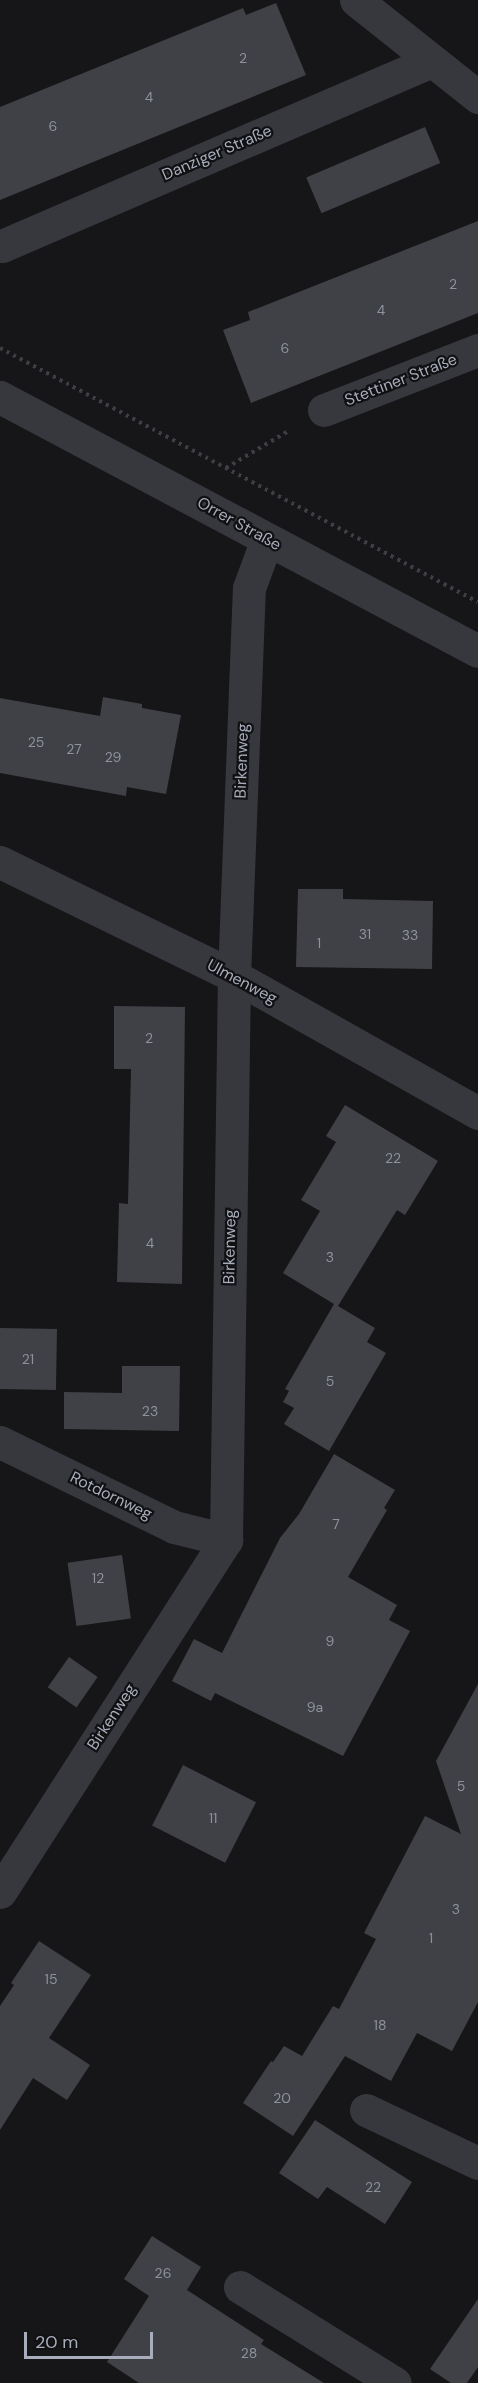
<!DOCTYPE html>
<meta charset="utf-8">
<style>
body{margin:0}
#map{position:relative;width:478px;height:2383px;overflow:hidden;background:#161619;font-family:"DM Sans",sans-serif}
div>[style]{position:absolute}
.building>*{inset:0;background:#404146;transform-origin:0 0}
.path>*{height:4px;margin-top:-2px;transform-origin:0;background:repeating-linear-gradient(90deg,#3d3f45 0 3px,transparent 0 7.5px)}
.minor>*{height:33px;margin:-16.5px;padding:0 16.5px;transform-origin:16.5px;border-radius:16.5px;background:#37383e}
span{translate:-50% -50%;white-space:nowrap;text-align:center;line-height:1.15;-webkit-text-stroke:4.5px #111114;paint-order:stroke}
.number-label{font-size:14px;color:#8d929d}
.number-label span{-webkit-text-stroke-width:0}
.street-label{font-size:16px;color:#a7adba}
.scale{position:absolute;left:24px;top:2332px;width:129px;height:27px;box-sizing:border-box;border:3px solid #a7adba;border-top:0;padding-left:8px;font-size:18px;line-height:21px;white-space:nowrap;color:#a7adba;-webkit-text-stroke:4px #111114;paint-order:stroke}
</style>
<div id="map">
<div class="building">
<i style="clip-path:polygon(276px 3px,306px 75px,0 200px,0 107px,243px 8px,246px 15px)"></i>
<i style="left:425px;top:127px;width:39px;height:129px;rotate:67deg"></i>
<i style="clip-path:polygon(478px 221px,478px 313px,251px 403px,223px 330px,250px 320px,248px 312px)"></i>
<i style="clip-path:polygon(103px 697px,142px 704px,142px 708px,181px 715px,166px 794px,127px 787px,126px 796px,0 773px,0 698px,100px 716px)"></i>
<i style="clip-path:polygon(298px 889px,343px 889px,343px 899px,433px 901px,432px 969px,296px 967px)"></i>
<i style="clip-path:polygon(114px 1006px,185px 1007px,182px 1284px,117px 1282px,119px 1203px,128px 1204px,131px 1069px,114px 1069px)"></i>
<i style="clip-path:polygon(345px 1105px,438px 1161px,405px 1215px,397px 1210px,338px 1306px,375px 1328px,367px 1342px,386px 1353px,329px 1451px,284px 1424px,294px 1408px,283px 1402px,289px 1391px,285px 1389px,334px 1304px,283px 1273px,320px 1211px,301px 1200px,336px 1142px,326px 1136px)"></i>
<i style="left:0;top:1328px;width:57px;height:61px;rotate:1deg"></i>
<i style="clip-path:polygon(122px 1366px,180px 1366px,179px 1431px,64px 1429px,64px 1392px,122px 1393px)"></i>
<i style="clip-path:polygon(334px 1454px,395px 1490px,384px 1508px,387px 1510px,348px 1577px,397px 1605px,389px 1620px,410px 1631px,343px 1756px,215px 1693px,211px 1701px,172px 1681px,194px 1639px,222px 1653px,280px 1538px,299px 1514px)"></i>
<i style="left:122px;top:1555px;width:64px;height:55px;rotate:82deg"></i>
<i style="left:69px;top:1657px;width:35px;height:37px;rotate:35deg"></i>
<i style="clip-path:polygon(478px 1684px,478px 2002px,452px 2051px,417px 2033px,391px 2081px,345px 2056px,293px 2136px,243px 2103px,271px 2061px,273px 2062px,284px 2046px,302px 2056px,333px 2006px,339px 2009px,376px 1939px,364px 1933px,425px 1816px,461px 1834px,436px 1761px)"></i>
<i style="left:183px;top:1765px;width:82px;height:68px;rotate:27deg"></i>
<i style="clip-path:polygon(39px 1941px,91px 1975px,49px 2038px,90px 2065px,67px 2100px,33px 2078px,0 2130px,0 2006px,14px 1985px,11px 1983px)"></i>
<i style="clip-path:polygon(315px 2120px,412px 2182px,385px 2224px,327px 2187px,318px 2199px,279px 2173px)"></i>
<i style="clip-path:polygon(152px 2236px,201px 2267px,187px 2290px,264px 2340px,261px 2344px,324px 2383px,139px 2383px,107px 2362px,149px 2296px,124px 2279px)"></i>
<i style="clip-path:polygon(478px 2299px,478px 2367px,467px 2383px,451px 2383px,430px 2369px)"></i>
</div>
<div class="path">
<i style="left:0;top:348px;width:541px;rotate:27.99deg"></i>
<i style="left:226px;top:468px;width:74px;rotate:-30.7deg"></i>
</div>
<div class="minor">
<i style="left:356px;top:0;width:156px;rotate:38.5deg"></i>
<i style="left:2px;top:246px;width:467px;rotate:-23.3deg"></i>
<i style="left:0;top:397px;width:541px;rotate:27.99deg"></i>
<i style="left:324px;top:410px;width:165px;rotate:-21.3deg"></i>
<i style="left:0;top:862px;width:260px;rotate:26deg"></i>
<i style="left:234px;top:976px;width:280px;rotate:29.3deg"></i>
<i style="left:0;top:1442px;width:194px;rotate:26deg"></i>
<i style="left:174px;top:1527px;width:54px;rotate:14deg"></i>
<i style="left:0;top:1892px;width:418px;rotate:-57.3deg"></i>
<i style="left:226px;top:1540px;width:564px;rotate:-89.19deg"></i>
<i style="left:234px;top:976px;width:388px;rotate:-87.8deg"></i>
<i style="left:249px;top:588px;width:52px;rotate:-69.8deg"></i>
<i style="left:366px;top:2110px;width:124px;rotate:25.3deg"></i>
<i style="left:240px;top:2287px;width:182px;rotate:31.8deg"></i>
</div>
<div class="number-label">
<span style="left:243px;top:58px">2</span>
<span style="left:149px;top:97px">4</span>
<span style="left:53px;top:126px">6</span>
<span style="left:453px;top:284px">2</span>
<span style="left:381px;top:310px">4</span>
<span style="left:285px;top:348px">6</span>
<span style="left:36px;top:742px">25</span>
<span style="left:74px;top:749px">27</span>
<span style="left:113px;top:757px">29</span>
<span style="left:365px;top:934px">31</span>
<span style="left:410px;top:935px">33</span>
<span style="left:319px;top:943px">1</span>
<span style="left:149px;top:1038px">2</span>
<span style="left:393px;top:1158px">22</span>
<span style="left:150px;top:1243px">4</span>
<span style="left:330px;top:1257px">3</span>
<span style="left:28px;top:1359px">21</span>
<span style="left:330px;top:1381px">5</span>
<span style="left:150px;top:1411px">23</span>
<span style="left:336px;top:1524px">7</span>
<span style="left:98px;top:1578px">12</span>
<span style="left:330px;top:1641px">9</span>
<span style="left:315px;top:1707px">9a</span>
<span style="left:461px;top:1786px">5</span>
<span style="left:213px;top:1818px">11</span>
<span style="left:456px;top:1909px">3</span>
<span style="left:431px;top:1938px">1</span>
<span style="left:51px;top:1979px">15</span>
<span style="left:380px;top:2025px">18</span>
<span style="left:282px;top:2098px">20</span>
<span style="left:373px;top:2187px">22</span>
<span style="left:163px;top:2273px">26</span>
<span style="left:249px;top:2353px">28</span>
</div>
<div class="street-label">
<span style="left:217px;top:153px;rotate:-23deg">Danziger Straße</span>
<span style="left:401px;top:380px;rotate:-21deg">Stettiner Straße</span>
<span style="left:239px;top:524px;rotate:29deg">Orrer Straße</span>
<span style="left:242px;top:761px;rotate:-88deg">Birkenweg</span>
<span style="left:242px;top:982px;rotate:28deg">Ulmenweg</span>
<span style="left:230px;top:1247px;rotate:-89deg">Birkenweg</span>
<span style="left:111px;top:1496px;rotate:26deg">Rotdornweg</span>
<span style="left:112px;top:1717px;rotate:-57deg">Birkenweg</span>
</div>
<div class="scale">20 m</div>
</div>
